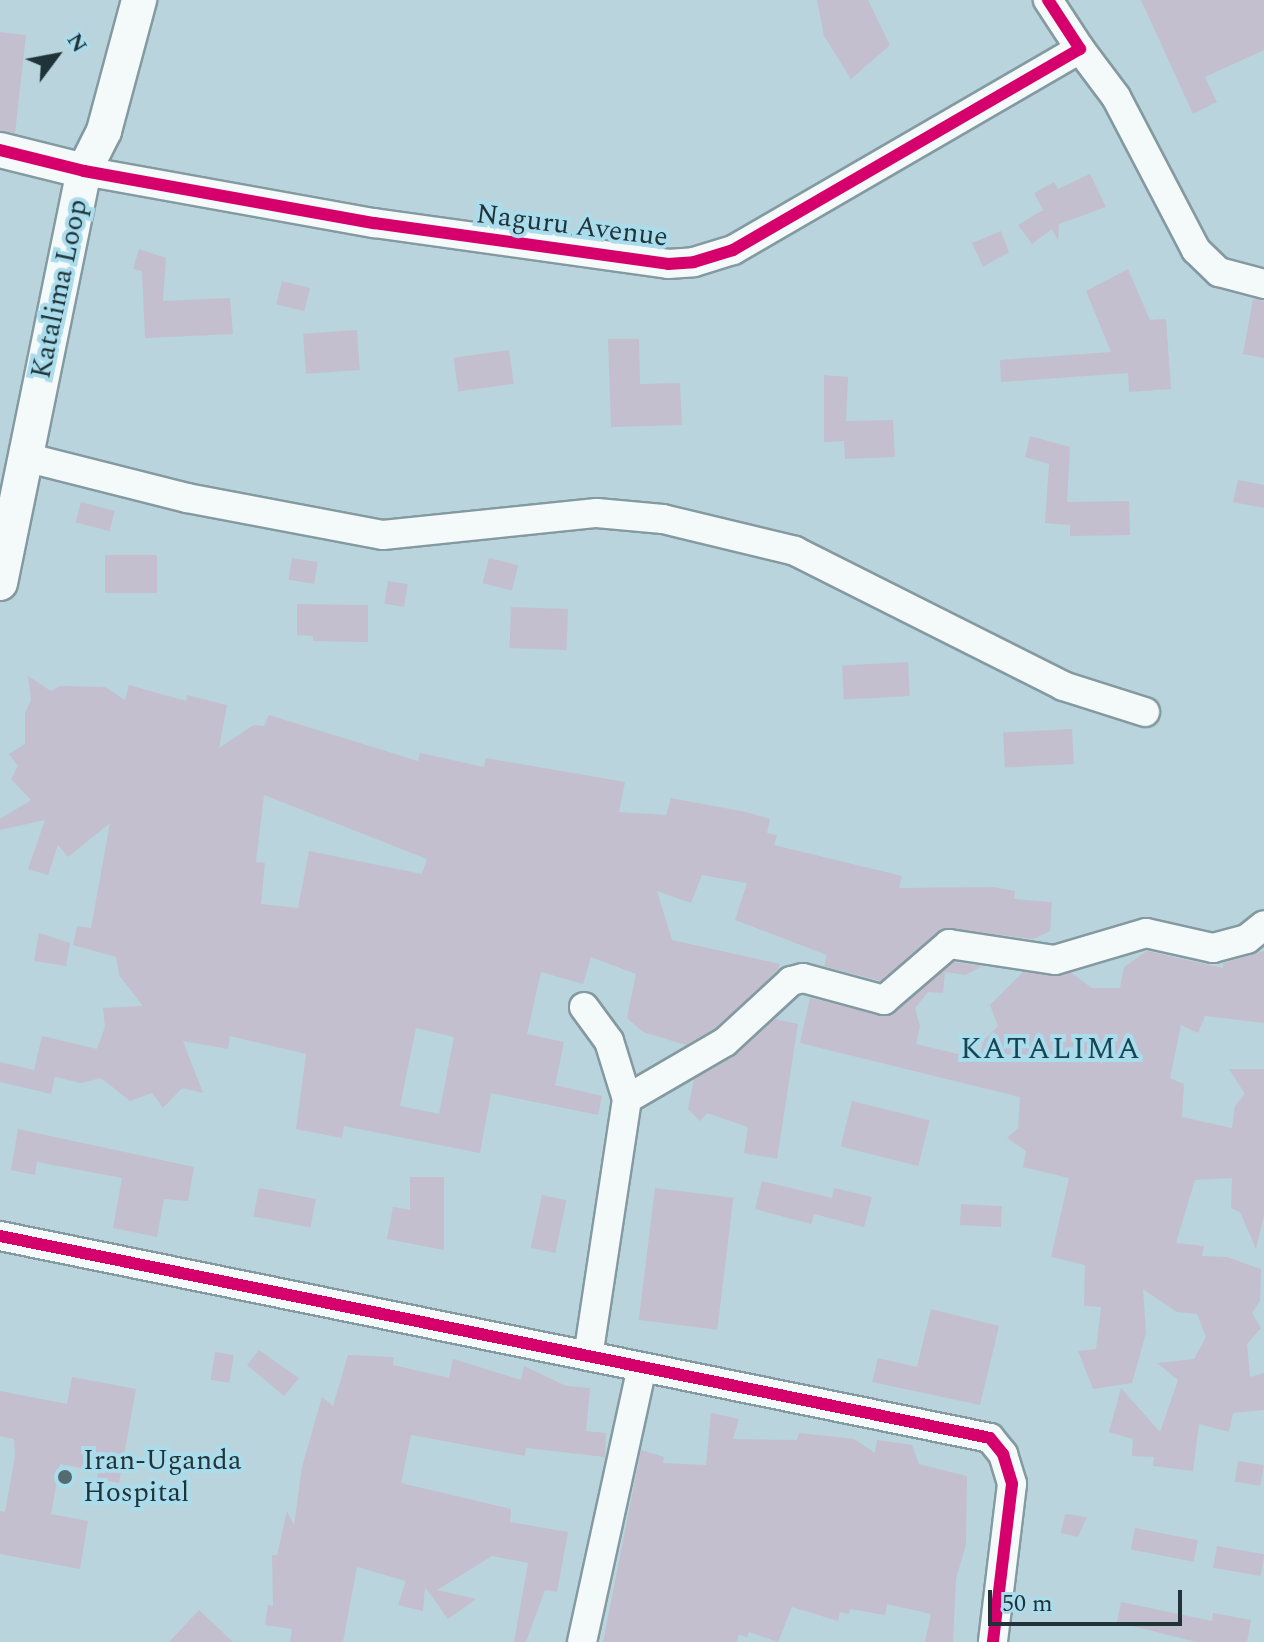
<!DOCTYPE html>
<style>
body{margin:0}
#map{position:relative;width:1264px;height:1642px;overflow:hidden;background:#b9d4dd;font-family:Spectral,serif}
div>[style]{position:absolute}
.building>*{inset:0;background:#c3bfce;transform-origin:0 0}
.roads{filter:drop-shadow(2px 0 #849aa0) drop-shadow(-2px 0 #849aa0) drop-shadow(0 2px #849aa0) drop-shadow(0 -2px #849aa0)}
.minor>*{height:28px;margin:-14px;padding:0 14px;transform-origin:14px;border-radius:14px;background:#f4f9fa}
.tertiary>*{height:34px;margin:-17px;padding:0 17px;transform-origin:17px;border-radius:17px;background:#f4f9fa}
.cycleway>*{height:12px;margin:-6px;padding:0 6px;transform-origin:6px;border-radius:6px;background:#d6006c}
.dots>*{width:22px;height:22px;translate:-50% -50%;box-sizing:border-box;border:4px solid #aadcec;border-radius:50%}
span{translate:-50% -50%;white-space:nowrap;text-align:center;line-height:1.15;-webkit-text-stroke:8px #aadcec;paint-order:stroke}
.street-label{font-size:28px;color:#1f3339}
.poi-label{font-size:28px;color:#1f3339}
.left{translate:0 -50%;text-align:left}
.neighbourhood-label{font-size:30px;color:#164654;letter-spacing:2px}
.north{position:absolute;left:16px;top:16px;width:80px;height:80px;-webkit-text-stroke:6px #aadcec;paint-order:stroke;rotate:58deg;font-size:22px;font-weight:700;line-height:32px;text-align:center;color:#1f3339}
.north::after{content:'';display:block;margin:auto;width:28px;height:36px;background:#1f3339;clip-path:polygon(50% 0,100% 100%,50% 72%,0 100%)}
.scale{position:absolute;left:988px;top:1590px;width:194px;height:36px;box-sizing:border-box;border:4px solid #1f3339;border-top:0;padding-left:10px;font-size:24px;line-height:28px;white-space:nowrap;color:#1f3339;-webkit-text-stroke:6px #aadcec;paint-order:stroke}
</style>
<div id="map">
<div class="building">
<i style="clip-path:polygon(817px 0,868px 0,890px 45px,851px 79px,824px 36px)"></i>
<i style="clip-path:polygon(1141px 0,1264px 0,1264px 50px,1205px 77px,1217px 102px,1193px 114px)"></i>
<i style="clip-path:polygon(0 32px,26px 35px,15px 133px,0 131px)"></i>
<i style="clip-path:polygon(1090px 174px,1106px 207px,1059px 224px,1058px 241px,1052px 229px,1032px 244px,1018px 225px,1043px 210px,1034px 193px,1054px 182px,1058px 189px)"></i>
<i style="clip-path:polygon(1001px 231px,1009px 252px,983px 267px,972px 243px)"></i>
<i style="clip-path:polygon(139px 249px,166px 258px,163px 301px,230px 298px,233px 334px,145px 338px,142px 271px,133px 269px)"></i>
<i style="clip-path:polygon(1128px 269px,1150px 320px,1166px 319px,1171px 389px,1129px 392px,1128px 373px,1001px 382px,1000px 360px,1111px 352px,1086px 291px)"></i>
<i style="left:282px;top:281px;width:29px;height:24px;rotate:14deg"></i>
<i style="clip-path:polygon(1253px 299px,1264px 301px,1264px 358px,1243px 354px)"></i>
<i style="left:357px;top:330px;width:40px;height:54px;rotate:86deg"></i>
<i style="clip-path:polygon(608px 339px,639px 339px,640px 384px,680px 383px,682px 425px,611px 427px)"></i>
<i style="left:509px;top:350px;width:34px;height:56px;rotate:82deg"></i>
<i style="clip-path:polygon(824px 375px,848px 377px,846px 421px,893px 420px,895px 457px,845px 459px,844px 441px,824px 442px)"></i>
<i style="clip-path:polygon(1030px 436px,1070px 447px,1067px 502px,1129px 501px,1130px 535px,1070px 536px,1070px 525px,1045px 523px,1049px 464px,1025px 457px)"></i>
<i style="clip-path:polygon(1238px 480px,1264px 485px,1264px 508px,1233px 502px)"></i>
<i style="left:81px;top:502px;width:35px;height:21px;rotate:15deg"></i>
<i style="left:105px;top:555px;width:52px;height:38px"></i>
<i style="left:292px;top:558px;width:26px;height:22px;rotate:9deg"></i>
<i style="left:489px;top:558px;width:30px;height:26px;rotate:14deg"></i>
<i style="left:388px;top:581px;width:20px;height:23px;rotate:9deg"></i>
<i style="clip-path:polygon(297px 604px,368px 605px,368px 642px,313px 641px,313px 636px,297px 635px)"></i>
<i style="left:511px;top:607px;width:57px;height:41px;rotate:2deg"></i>
<i style="left:908px;top:662px;width:34px;height:66px;rotate:87deg"></i>
<i style="clip-path:polygon(evenodd,28px 676px,51px 691px,60px 686px,105px 687px,125px 700px,129px 685px,186px 701px,187px 695px,227px 705px,219px 748px,254px 725px,264px 726px,269px 715px,418px 761px,420px 753px,484px 767px,486px 758px,625px 782px,619px 812px,666px 815px,671px 798px,746px 812px,770px 819px,767px 833px,777px 835px,774px 845px,902px 876px,899px 888px,993px 887px,1015px 891px,1014px 899px,1052px 902px,1050px 931px,1033px 939px,944px 928px,880px 981px,824px 966px,827px 955px,735px 920px,747px 883px,702px 875px,691px 903px,657px 891px,672px 940px,780px 964px,776px 972px,715px 1028px,686px 1045px,643px 1032px,627px 1018px,636px 974px,591px 957px,583px 984px,541px 972px,527px 1034px,564px 1042px,555px 1085px,602px 1096px,598px 1115px,491px 1093px,480px 1153px,344px 1126px,342px 1138px,296px 1129px,306px 1054px,230px 1036px,228px 1049px,183px 1041px,203px 1093px,182px 1088px,163px 1108px,152px 1093px,130px 1101px,101px 1078px,81px 1083px,55px 1077px,51px 1094px,0 1082px,0 1062px,34px 1070px,42px 1036px,97px 1049px,105px 1027px,103px 1008px,143px 1006px,119px 975px,116px 957px,73px 945px,77px 926px,91px 928px,110px 823px,68px 857px,58px 845px,48px 875px,28px 869px,45px 820px,0 830px,0 819px,31px 800px,11px 779px,18px 766px,9px 754px,25px 744px,25px 713px,31px 700px,28px 676px,264px 795px,427px 859px,422px 874px,309px 851px,298px 908px,261px 904px,265px 863px,256px 862px,264px 795px,28px 676px,416px 1028px,454px 1037px,439px 1114px,400px 1106px,416px 1028px)"></i>
<i style="left:1072px;top:729px;width:35px;height:69px;rotate:87deg"></i>
<i style="clip-path:polygon(39px 933px,70px 943px,66px 966px,34px 961px)"></i>
<i style="clip-path:polygon(1147px 951px,1223px 968px,1223px 963px,1264px 951px,1264px 1023px,1205px 1016px,1198px 1033px,1181px 1025px,1170px 1078px,1184px 1084px,1182px 1117px,1232px 1128px,1235px 1106px,1245px 1094px,1229px 1069px,1264px 1069px,1264px 1215px,1256px 1249px,1240px 1212px,1231px 1208px,1232px 1178px,1195px 1180px,1176px 1243px,1204px 1246px,1202px 1256px,1227px 1257px,1261px 1269px,1260px 1301px,1252px 1313px,1261px 1328px,1247px 1344px,1250px 1377px,1264px 1373px,1264px 1410px,1233px 1413px,1229px 1432px,1199px 1424px,1193px 1471px,1153px 1466px,1154px 1457px,1132px 1456px,1133px 1439px,1109px 1432px,1121px 1388px,1160px 1432px,1178px 1380px,1157px 1363px,1194px 1359px,1206px 1337px,1197px 1314px,1177px 1312px,1143px 1289px,1146px 1333px,1132px 1383px,1093px 1389px,1078px 1351px,1096px 1349px,1101px 1307px,1084px 1306px,1085px 1265px,1051px 1257px,1069px 1178px,1023px 1167px,1026px 1151px,1007px 1138px,1018px 1128px,1020px 1097px,800px 1043px,810px 998px,888px 1016px,954px 962px,982px 966px,966px 975px,945px 972px,943px 993px,928px 992px,915px 1008px,920px 1026px,916px 1044px,979px 1059px,984px 1040px,998px 1026px,990px 1005px,1023px 972px,1071px 973px,1092px 988px,1120px 988px,1124px 967px)"></i>
<i style="clip-path:polygon(775px 1019px,798px 1024px,777px 1159px,744px 1153px,748px 1127px,707px 1113px,700px 1121px,688px 1109px,694px 1079px,736px 1055px)"></i>
<i style="left:852px;top:1101px;width:80px;height:47px;rotate:14deg"></i>
<i style="clip-path:polygon(18px 1129px,194px 1167px,188px 1201px,164px 1199px,157px 1237px,113px 1228px,122px 1178px,37px 1162px,35px 1175px,11px 1170px)"></i>
<i style="clip-path:polygon(410px 1177px,444px 1177px,444px 1250px,387px 1239px,393px 1207px,410px 1210px)"></i>
<i style="clip-path:polygon(762px 1181px,832px 1198px,834px 1188px,872px 1197px,864px 1227px,814px 1214px,811px 1224px,755px 1209px)"></i>
<i style="left:259px;top:1188px;width:58px;height:29px;rotate:11deg"></i>
<i style="left:655px;top:1188px;width:79px;height:133px;rotate:7deg"></i>
<i style="left:542px;top:1195px;width:25px;height:54px;rotate:12deg"></i>
<i style="left:961px;top:1204px;width:41px;height:21px;rotate:3deg"></i>
<i style="clip-path:polygon(931px 1309px,999px 1326px,980px 1405px,872px 1382px,878px 1358px,917px 1367px)"></i>
<i style="clip-path:polygon(259px 1350px,299px 1378px,284px 1396px,247px 1365px)"></i>
<i style="left:215px;top:1352px;width:19px;height:28px;rotate:9deg"></i>
<i style="clip-path:polygon(348px 1355px,394px 1357px,393px 1365px,449px 1378px,453px 1359px,521px 1380px,524px 1366px,566px 1386px,590px 1388px,586px 1431px,606px 1433px,605px 1457px,526px 1448px,525px 1456px,411px 1435px,401px 1483px,511px 1509px,510px 1522px,568px 1532px,557px 1592px,545px 1590px,526px 1642px,514px 1642px,528px 1563px,492px 1556px,437px 1590px,476px 1599px,448px 1619px,425px 1587px,423px 1611px,398px 1605px,406px 1581px,357px 1567px,343px 1642px,290px 1642px,292px 1629px,265px 1625px,268px 1605px,273px 1606px,272px 1555px,277px 1555px,287px 1511px,294px 1526px,302px 1467px,322px 1397px,333px 1406px)"></i>
<i style="clip-path:polygon(72px 1377px,136px 1389px,119px 1483px,97px 1479px,98px 1471px,60px 1464px,51px 1514px,88px 1521px,80px 1569px,0 1554px,0 1511px,5px 1512px,15px 1456px,14px 1439px,0 1436px,0 1391px,67px 1404px)"></i>
<i style="clip-path:polygon(711px 1413px,739px 1419px,733px 1439px,797px 1440px,799px 1433px,854px 1439px,875px 1453px,877px 1440px,912px 1445px,919px 1464px,967px 1476px,966px 1544px,956px 1579px,953px 1642px,925px 1642px,931px 1614px,887px 1604px,885px 1615px,850px 1609px,849px 1614px,840px 1612px,838px 1621px,792px 1607px,778px 1642px,749px 1632px,747px 1638px,739px 1634px,737px 1642px,603px 1642px,641px 1450px,664px 1457px,663px 1463px,706px 1465px)"></i>
<i style="left:1238px;top:1461px;width:26px;height:21px;rotate:9deg"></i>
<i style="clip-path:polygon(1065px 1514px,1087px 1517px,1078px 1537px,1061px 1533px)"></i>
<i style="left:1135px;top:1528px;width:64px;height:22px;rotate:11deg"></i>
<i style="left:1217px;top:1546px;width:48px;height:22px;rotate:10deg"></i>
<i style="clip-path:polygon(1121px 1602px,1212px 1621px,1213px 1613px,1251px 1620px,1247px 1642px,1196px 1642px,1117px 1622px)"></i>
<i style="clip-path:polygon(199px 1610px,233px 1642px,169px 1642px)"></i>
</div>
<div class="roads">
<div class="minor">
<i style="left:1080px;top:49px;width:60px;rotate:53.1deg"></i>
<i style="left:1116px;top:97px;width:173px;rotate:62.4deg"></i>
<i style="left:1196px;top:250px;width:32px;rotate:44deg"></i>
<i style="left:1219px;top:272px;width:47px;rotate:14.9deg"></i>
<i style="left:84px;top:171px;width:295px;rotate:10.2deg"></i>
<i style="left:374px;top:223px;width:297px;rotate:7.9deg"></i>
<i style="left:668px;top:264px;width:26px;rotate:-4deg"></i>
<i style="left:694px;top:262px;width:41px;rotate:-17.1deg"></i>
<i style="left:733px;top:250px;width:401px;rotate:-30.1deg"></i>
<i style="left:1080px;top:49px;width:59px;rotate:-123.1deg"></i>
<i style="left:25px;top:457px;width:167px;rotate:14.2deg"></i>
<i style="left:187px;top:498px;width:199px;rotate:10.7deg"></i>
<i style="left:383px;top:535px;width:215px;rotate:-5.9deg"></i>
<i style="left:597px;top:513px;width:66px;rotate:5.2deg"></i>
<i style="left:663px;top:519px;width:136px;rotate:13.6deg"></i>
<i style="left:795px;top:551px;width:300px;rotate:26.7deg"></i>
<i style="left:1063px;top:686px;width:86px;rotate:17.6deg"></i>
<i style="left:584px;top:1007px;width:42px;rotate:53.7deg"></i>
<i style="left:609px;top:1041px;width:61px;rotate:72.8deg"></i>
<i style="left:627px;top:1099px;width:260px;rotate:98.6deg"></i>
<i style="left:627px;top:1099px;width:113px;rotate:-30.2deg"></i>
<i style="left:725px;top:1042px;width:90px;rotate:-42.7deg"></i>
<i style="left:791px;top:981px;width:12px;rotate:-14deg"></i>
<i style="left:803px;top:978px;width:84px;rotate:15.2deg"></i>
<i style="left:884px;top:1000px;width:86px;rotate:-40.7deg"></i>
<i style="left:949px;top:944px;width:107px;rotate:8.6deg"></i>
<i style="left:1055px;top:960px;width:95px;rotate:-16.5deg"></i>
<i style="left:1146px;top:933px;width:69px;rotate:12.6deg"></i>
<i style="left:1213px;top:948px;width:35px;rotate:-15deg"></i>
<i style="left:1247px;top:939px;width:22px;rotate:-39deg"></i>
<i style="left:0;top:1236px;width:1010px;rotate:11.53deg"></i>
<i style="left:990px;top:1438px;width:21px;rotate:51deg"></i>
<i style="left:1003px;top:1454px;width:31px;rotate:73deg"></i>
<i style="left:1012px;top:1484px;width:159px;rotate:96.9deg"></i>
<i style="left:582px;top:1642px;width:281px;rotate:-77.7deg"></i>
</div>
<div class="tertiary">
<i style="left:0;top:150px;width:87px;rotate:14deg"></i>
<i style="left:0;top:583px;width:420px;rotate:-78.5deg"></i>
<i style="left:84px;top:171px;width:45px;rotate:-63.4deg"></i>
<i style="left:104px;top:131px;width:136px;rotate:-75deg"></i>
</div>
</div>
<div class="cycleway">
<i style="left:0;top:150px;width:87px;rotate:14deg"></i>
<i style="left:84px;top:171px;width:295px;rotate:10.2deg"></i>
<i style="left:374px;top:223px;width:297px;rotate:7.9deg"></i>
<i style="left:668px;top:264px;width:26px;rotate:-4deg"></i>
<i style="left:694px;top:262px;width:41px;rotate:-17.1deg"></i>
<i style="left:733px;top:250px;width:401px;rotate:-30.1deg"></i>
<i style="left:1080px;top:49px;width:59px;rotate:-123.1deg"></i>
<i style="left:0;top:1236px;width:1010px;rotate:11.53deg"></i>
<i style="left:990px;top:1438px;width:21px;rotate:51deg"></i>
<i style="left:1003px;top:1454px;width:31px;rotate:73deg"></i>
<i style="left:1012px;top:1484px;width:159px;rotate:96.9deg"></i>
</div>
<div class="dots">
<i style="left:65px;top:1477px;background:#556b72"></i>
</div>
<div class="street-label">
<span style="left:572px;top:226px;rotate:7deg">Naguru Avenue</span>
<span style="left:60px;top:289px;rotate:-78deg">Katalima Loop</span>
</div>
<div class="poi-label">
<span class="left" style="left:83px;top:1477px">Iran-Uganda<br>Hospital</span>
</div>
<div class="neighbourhood-label">
<span style="left:1051px;top:1049px">KATALIMA</span>
</div>
<div class="north">N</div>
<div class="scale">50 m</div>
</div>
